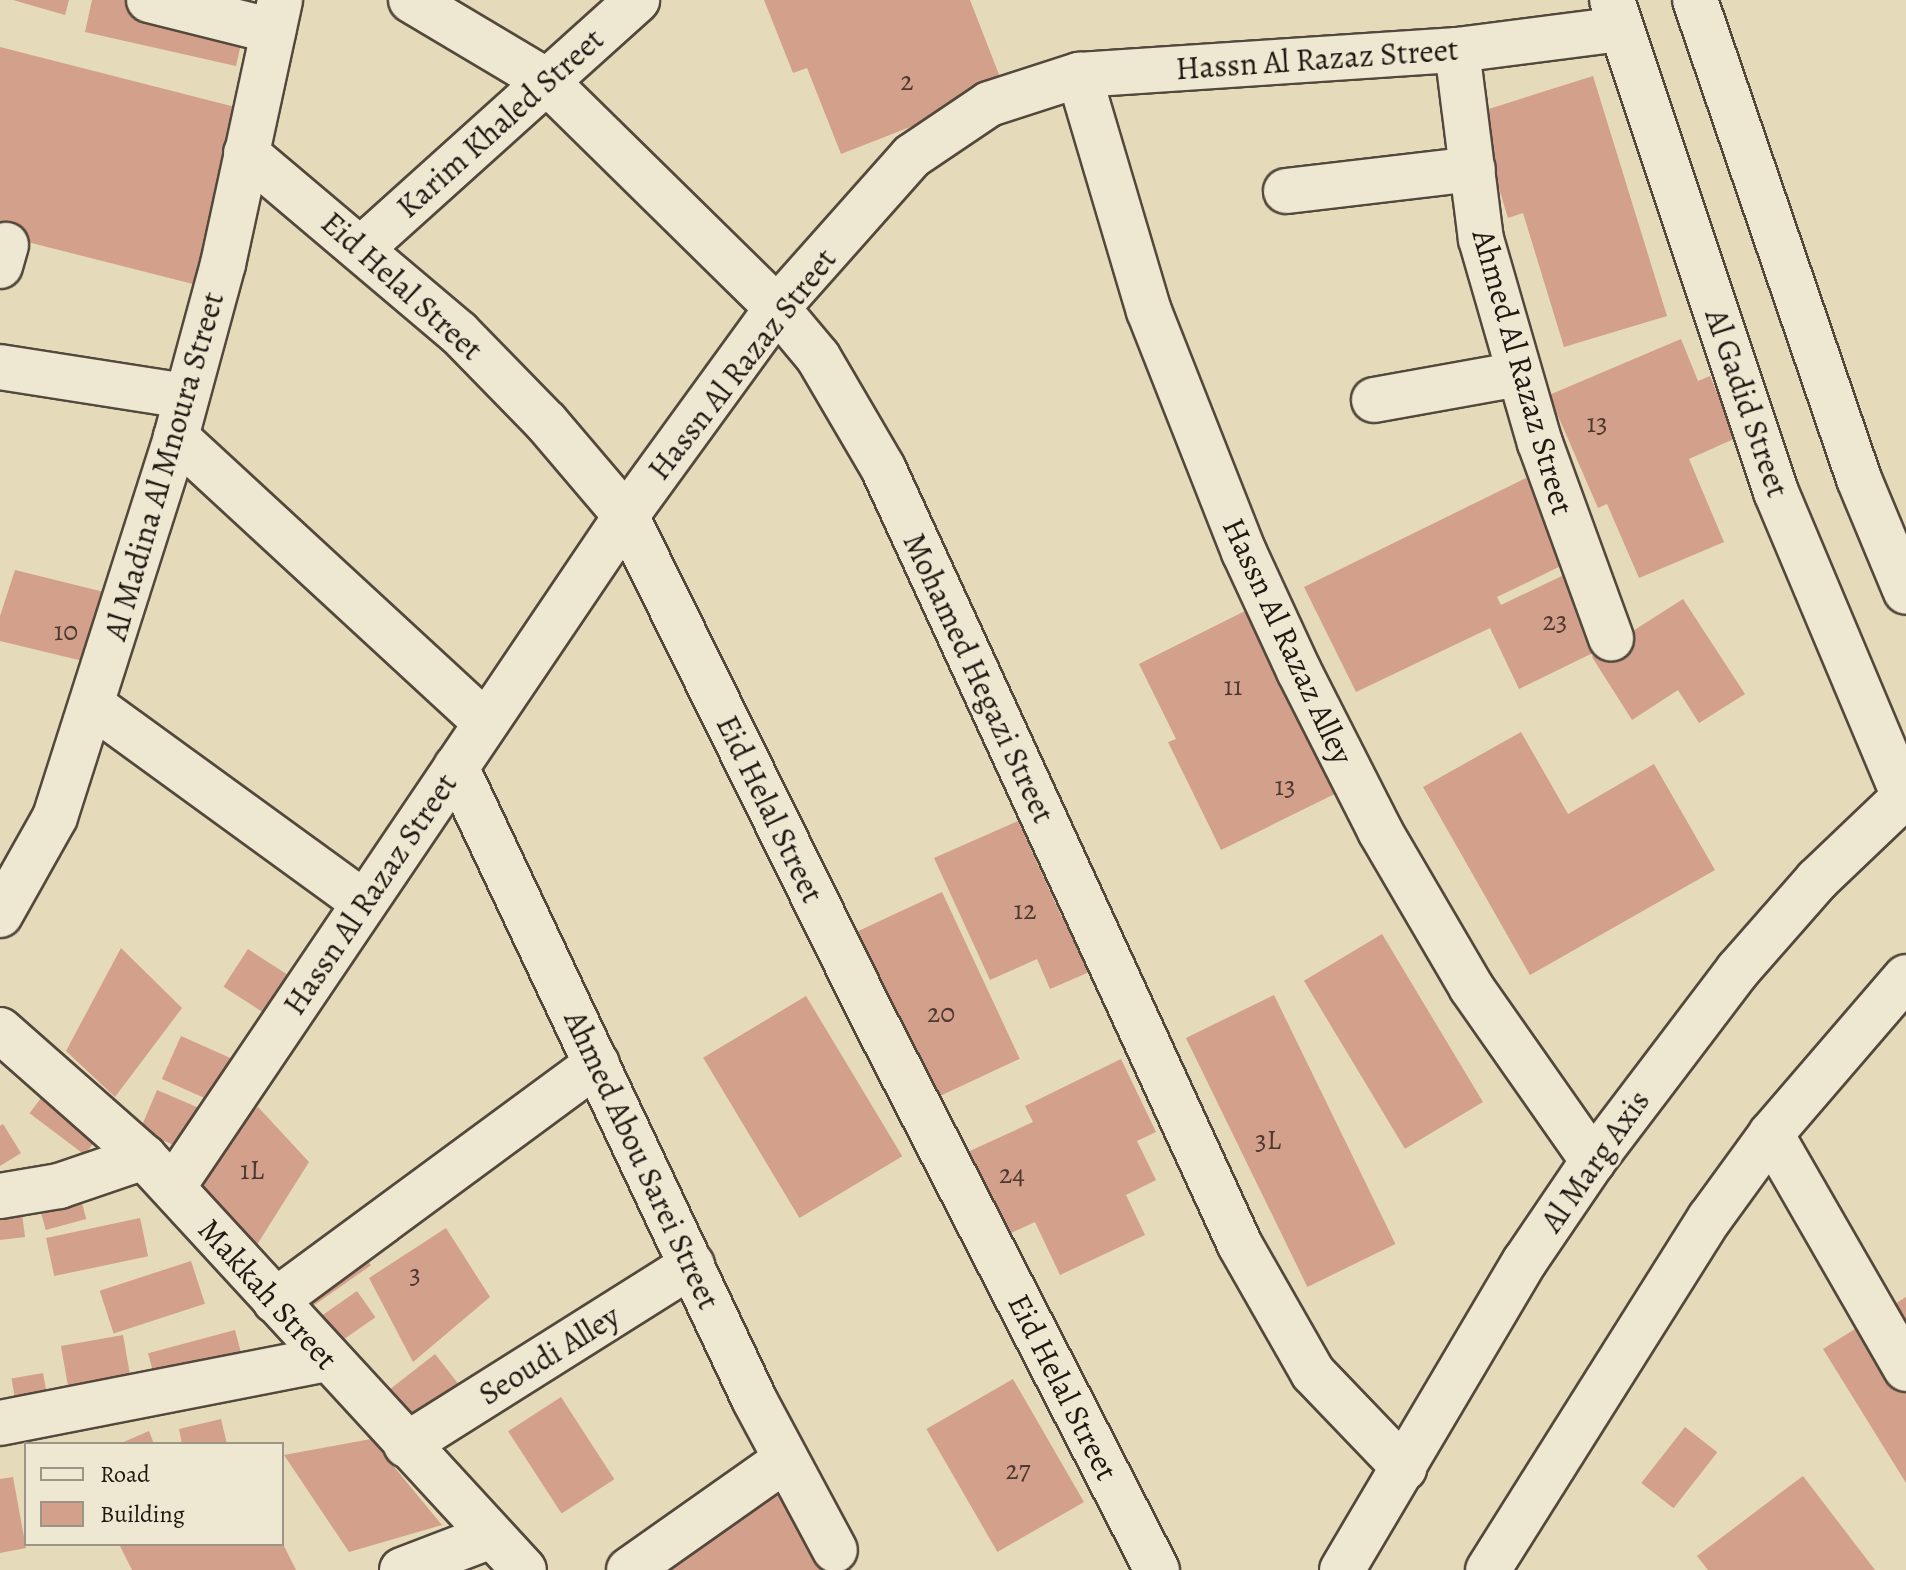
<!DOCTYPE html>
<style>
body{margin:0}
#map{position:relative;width:1906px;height:1570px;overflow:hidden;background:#e5dab9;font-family:Alegreya,serif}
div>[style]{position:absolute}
.building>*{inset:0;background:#d3a08b;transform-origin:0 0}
.roads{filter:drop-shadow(2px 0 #53483b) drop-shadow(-2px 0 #53483b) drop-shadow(0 2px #53483b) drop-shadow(0 -2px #53483b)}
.street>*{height:44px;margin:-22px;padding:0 22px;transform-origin:22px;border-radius:22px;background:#eee7d2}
.secondary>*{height:44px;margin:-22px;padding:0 22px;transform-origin:22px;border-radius:22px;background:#eee7d2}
span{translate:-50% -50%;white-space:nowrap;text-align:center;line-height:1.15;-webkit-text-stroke:6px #eee7d2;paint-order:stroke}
.number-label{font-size:28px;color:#4e3930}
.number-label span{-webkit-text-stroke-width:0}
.street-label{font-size:32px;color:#221711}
.legend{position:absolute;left:24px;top:1442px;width:260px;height:104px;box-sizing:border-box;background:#eee7d2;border:2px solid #9c9485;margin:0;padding:10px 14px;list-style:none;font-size:24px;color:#221711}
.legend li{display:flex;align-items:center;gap:16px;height:40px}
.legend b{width:40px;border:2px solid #9c9485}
</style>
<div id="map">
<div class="building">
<i style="clip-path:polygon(13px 0,69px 0,65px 15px)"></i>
<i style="clip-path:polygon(92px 0,251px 0,236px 66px,85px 32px)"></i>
<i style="clip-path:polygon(764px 0,970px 0,1005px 90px,841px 154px,807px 68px,793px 73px)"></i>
<i style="clip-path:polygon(0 47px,239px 108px,193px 284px,0 235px)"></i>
<i style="clip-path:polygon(1593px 76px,1667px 316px,1564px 347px,1523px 213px,1508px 218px,1476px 113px)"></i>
<i style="clip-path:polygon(1681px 339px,1698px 381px,1710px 376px,1736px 438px,1689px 459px,1724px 542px,1639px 578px,1607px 504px,1598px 508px,1549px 395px)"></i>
<i style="clip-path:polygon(1526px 478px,1567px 563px,1497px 597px,1501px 605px,1564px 575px,1599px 650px,1519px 689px,1490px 628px,1356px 692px,1304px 587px)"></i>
<i style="clip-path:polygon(15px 570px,104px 592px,83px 661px,0 641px,0 616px)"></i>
<i style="clip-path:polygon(1683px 599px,1745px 694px,1699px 723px,1678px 690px,1632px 720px,1592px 657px)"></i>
<i style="clip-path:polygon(1263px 602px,1353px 785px,1221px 850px,1168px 742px,1176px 739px,1139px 664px)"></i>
<i style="clip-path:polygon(1521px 732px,1568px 814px,1654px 764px,1715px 870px,1530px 975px,1423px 787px)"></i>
<i style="clip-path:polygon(1018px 821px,1063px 920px,1084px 910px,1108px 964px,1050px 989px,1037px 959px,990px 980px,934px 858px)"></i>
<i style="left:942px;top:892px;width:184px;height:107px;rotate:65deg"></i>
<i style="left:1382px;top:934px;width:196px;height:91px;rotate:59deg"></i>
<i style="clip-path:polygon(121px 948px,182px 1008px,115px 1097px,66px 1051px)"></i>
<i style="left:248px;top:949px;width:60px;height:45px;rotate:33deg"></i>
<i style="left:1274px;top:995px;width:277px;height:98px;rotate:64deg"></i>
<i style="left:806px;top:996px;width:187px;height:120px;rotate:59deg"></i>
<i style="left:181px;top:1036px;width:54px;height:47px;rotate:24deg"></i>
<i style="clip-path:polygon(1121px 1059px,1156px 1132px,1137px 1141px,1156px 1180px,1126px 1195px,1145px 1235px,1060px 1275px,1035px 1222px,1000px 1238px,961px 1155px,1033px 1122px,1025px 1106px)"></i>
<i style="left:50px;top:1086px;width:69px;height:34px;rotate:37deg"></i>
<i style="left:157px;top:1090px;width:49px;height:44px;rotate:23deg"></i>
<i style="clip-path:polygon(258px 1107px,309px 1162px,253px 1251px,182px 1175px)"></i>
<i style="clip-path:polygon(3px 1124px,21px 1153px,0 1166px,0 1126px)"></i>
<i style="left:79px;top:1192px;width:28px;height:42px;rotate:75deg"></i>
<i style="clip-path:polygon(21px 1206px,25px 1237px,0 1240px,0 1209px)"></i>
<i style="left:140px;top:1218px;width:39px;height:96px;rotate:78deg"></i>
<i style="clip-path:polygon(446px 1228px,490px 1297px,413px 1362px,369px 1278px)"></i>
<i style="left:359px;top:1248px;width:21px;height:91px;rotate:55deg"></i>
<i style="left:191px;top:1261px;width:45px;height:96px;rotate:72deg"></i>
<i style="left:357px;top:1291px;width:32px;height:66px;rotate:55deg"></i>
<i style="clip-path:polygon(1906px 1297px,1906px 1483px,1823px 1349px)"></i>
<i style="left:235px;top:1330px;width:30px;height:90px;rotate:75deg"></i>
<i style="left:123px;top:1335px;width:58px;height:63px;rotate:80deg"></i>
<i style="left:435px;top:1354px;width:51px;height:66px;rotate:52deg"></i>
<i style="left:43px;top:1373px;width:34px;height:32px;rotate:80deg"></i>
<i style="left:1013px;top:1379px;width:142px;height:100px;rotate:60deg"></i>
<i style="left:561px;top:1397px;width:98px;height:63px;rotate:57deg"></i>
<i style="clip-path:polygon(221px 1419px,227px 1444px,182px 1444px,179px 1429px)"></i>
<i style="left:1685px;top:1427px;width:41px;height:71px;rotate:38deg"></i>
<i style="clip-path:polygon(149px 1431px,154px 1444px,119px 1444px)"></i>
<i style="clip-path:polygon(371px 1439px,442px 1525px,349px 1552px,284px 1455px)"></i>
<i style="clip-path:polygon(1803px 1476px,1875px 1570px,1708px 1570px,1697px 1556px)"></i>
<i style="clip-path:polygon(13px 1477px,26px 1548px,0 1553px,0 1479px)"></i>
<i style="clip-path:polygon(772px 1483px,831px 1570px,650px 1570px)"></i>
<i style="clip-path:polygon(119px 1544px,283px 1544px,296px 1570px,132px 1570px)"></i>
</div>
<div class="roads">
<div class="street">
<i style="left:149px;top:0;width:128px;rotate:14deg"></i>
<i style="left:411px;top:0;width:156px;rotate:30.8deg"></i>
<i style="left:545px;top:80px;width:325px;rotate:44.5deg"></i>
<i style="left:777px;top:308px;width:64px;rotate:50.1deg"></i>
<i style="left:818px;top:357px;width:129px;rotate:59.6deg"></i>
<i style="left:883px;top:468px;width:855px;rotate:65.32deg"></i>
<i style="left:1240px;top:1245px;width:147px;rotate:60.3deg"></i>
<i style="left:1313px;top:1373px;width:132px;rotate:46.2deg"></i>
<i style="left:1457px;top:50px;width:191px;rotate:82.8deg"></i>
<i style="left:1481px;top:239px;width:212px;rotate:73.9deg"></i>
<i style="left:1540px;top:443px;width:208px;rotate:70deg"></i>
<i style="left:1079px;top:75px;width:246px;rotate:73.5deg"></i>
<i style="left:1149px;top:311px;width:259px;rotate:68.5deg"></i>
<i style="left:1244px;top:552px;width:131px;rotate:65.2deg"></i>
<i style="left:1299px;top:671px;width:179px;rotate:63.1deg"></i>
<i style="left:1380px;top:831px;width:181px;rotate:59.7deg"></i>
<i style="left:1471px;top:987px;width:213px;rotate:55deg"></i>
<i style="left:246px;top:153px;width:279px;rotate:40.2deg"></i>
<i style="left:459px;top:333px;width:124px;rotate:45.7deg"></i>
<i style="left:546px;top:422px;width:123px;rotate:49.6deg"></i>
<i style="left:626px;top:516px;width:556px;rotate:63.76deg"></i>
<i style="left:872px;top:1015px;width:624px;rotate:62.82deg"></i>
<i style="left:1286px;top:191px;width:188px;rotate:-6.7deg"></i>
<i style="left:363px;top:247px;width:369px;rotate:-42deg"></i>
<i style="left:0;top:266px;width:22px;rotate:-74deg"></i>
<i style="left:0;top:367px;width:188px;rotate:8.9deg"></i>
<i style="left:1374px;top:400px;width:147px;rotate:-10.2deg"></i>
<i style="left:176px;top:437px;width:419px;rotate:42.7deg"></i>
<i style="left:92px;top:705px;width:335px;rotate:36deg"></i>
<i style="left:456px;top:767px;width:701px;rotate:64.75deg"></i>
<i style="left:755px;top:1401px;width:169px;rotate:61.8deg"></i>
<i style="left:0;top:915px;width:112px;rotate:-60.7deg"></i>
<i style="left:55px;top:817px;width:399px;rotate:-72.3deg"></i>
<i style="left:176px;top:437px;width:179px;rotate:-74.8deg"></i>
<i style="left:223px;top:264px;width:270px;rotate:-77.8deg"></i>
<i style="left:0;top:1030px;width:192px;rotate:41.4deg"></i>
<i style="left:144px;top:1157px;width:561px;rotate:47.38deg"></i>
<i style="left:1771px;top:1134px;width:271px;rotate:60.1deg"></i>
<i style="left:173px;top:1187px;width:810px;rotate:-55.98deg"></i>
<i style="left:626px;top:516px;width:257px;rotate:-54deg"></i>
<i style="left:777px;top:308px;width:203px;rotate:-48.4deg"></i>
<i style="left:912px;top:156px;width:93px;rotate:-34deg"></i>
<i style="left:989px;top:104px;width:95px;rotate:-17.9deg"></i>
<i style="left:1079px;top:75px;width:379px;rotate:-3.8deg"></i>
<i style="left:1457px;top:50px;width:165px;rotate:-7.3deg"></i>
<i style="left:0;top:1196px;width:60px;rotate:-9.6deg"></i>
<i style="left:59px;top:1186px;width:90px;rotate:-18.8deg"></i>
<i style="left:275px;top:1301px;width:400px;rotate:-36.4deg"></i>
<i style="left:0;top:1423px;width:331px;rotate:-11.1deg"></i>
<i style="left:406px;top:1445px;width:338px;rotate:-32.2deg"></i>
<i style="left:402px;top:1570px;width:95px;rotate:-20.9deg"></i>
<i style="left:629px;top:1570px;width:191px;rotate:-35.2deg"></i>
</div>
<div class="secondary">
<i style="left:1612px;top:0;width:519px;rotate:71.57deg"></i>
<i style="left:1776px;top:492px;width:331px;rotate:67.2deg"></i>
<i style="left:1695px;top:0;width:506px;rotate:71.1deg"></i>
<i style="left:1859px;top:479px;width:122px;rotate:67.4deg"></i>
<i style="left:1342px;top:1570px;width:359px;rotate:-59.4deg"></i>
<i style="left:1525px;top:1261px;width:121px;rotate:-55.8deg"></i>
<i style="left:1593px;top:1161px;width:240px;rotate:-52.8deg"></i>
<i style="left:1738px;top:970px;width:120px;rotate:-48.7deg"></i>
<i style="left:1817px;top:880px;width:123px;rotate:-43.7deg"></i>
<i style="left:1488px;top:1570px;width:416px;rotate:-57.8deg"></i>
<i style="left:1710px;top:1218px;width:104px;rotate:-54deg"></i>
<i style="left:1771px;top:1134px;width:207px;rotate:-49.3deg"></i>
</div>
</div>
<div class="number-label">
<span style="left:907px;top:81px">2</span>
<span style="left:1597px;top:423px">13</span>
<span style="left:1555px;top:621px">23</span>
<span style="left:66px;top:631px">10</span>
<span style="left:1233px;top:686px">11</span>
<span style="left:1285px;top:786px">13</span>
<span style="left:1025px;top:910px">12</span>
<span style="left:941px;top:1013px">20</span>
<span style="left:1268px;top:1140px">3L</span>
<span style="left:252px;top:1170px">1L</span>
<span style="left:1012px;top:1174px">24</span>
<span style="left:415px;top:1274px">3</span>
<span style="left:1018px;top:1470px">27</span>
</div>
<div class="street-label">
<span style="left:1317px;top:59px;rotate:-4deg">Hassn Al Razaz Street</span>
<span style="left:500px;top:123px;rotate:-42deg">Karim Khaled Street</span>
<span style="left:402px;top:286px;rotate:42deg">Eid Helal Street</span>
<span style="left:742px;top:364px;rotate:-52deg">Hassn Al Razaz Street</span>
<span style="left:1523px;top:372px;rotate:74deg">Ahmed Al Razaz Street</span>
<span style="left:1747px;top:403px;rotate:71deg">Al Gadid Street</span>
<span style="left:164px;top:466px;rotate:-74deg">Al Madina Al Mnoura Street</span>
<span style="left:1288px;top:641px;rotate:65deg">Hassn Al Razaz Alley</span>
<span style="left:979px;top:678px;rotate:65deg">Mohamed Hegazi Street</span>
<span style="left:770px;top:809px;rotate:64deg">Eid Helal Street</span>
<span style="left:370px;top:894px;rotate:-56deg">Hassn Al Razaz Street</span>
<span style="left:642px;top:1160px;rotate:65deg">Ahmed Abou Sarei Street</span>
<span style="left:1595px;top:1161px;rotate:-55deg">Al Marg Axis</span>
<span style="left:268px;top:1294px;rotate:48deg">Makkah Street</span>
<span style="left:549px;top:1355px;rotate:-32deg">Seoudi Alley</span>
<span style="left:1063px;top:1387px;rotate:63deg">Eid Helal Street</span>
</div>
<ul class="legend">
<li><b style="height:10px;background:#eee7d2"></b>Road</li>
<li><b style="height:22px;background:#d3a08b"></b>Building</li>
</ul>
</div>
